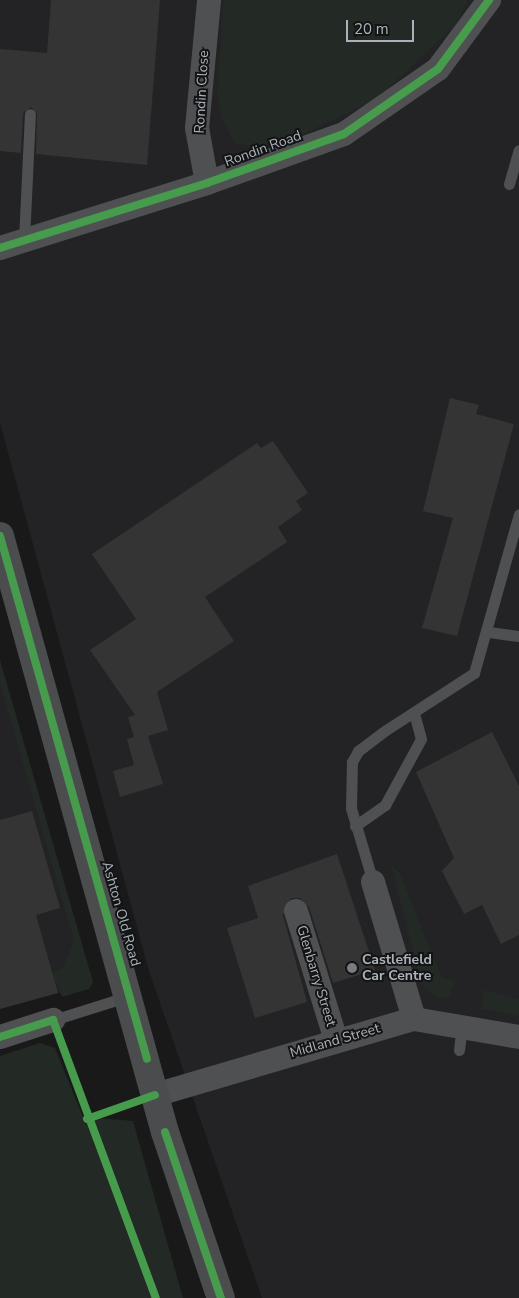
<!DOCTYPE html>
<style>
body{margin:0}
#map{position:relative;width:519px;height:1298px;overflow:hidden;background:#19191a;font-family:"Nunito Sans",sans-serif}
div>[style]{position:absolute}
.built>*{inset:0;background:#232325}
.green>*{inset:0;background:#232924}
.building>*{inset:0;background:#343435}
.service>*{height:11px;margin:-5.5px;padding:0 5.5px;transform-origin:5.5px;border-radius:5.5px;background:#4e5052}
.minor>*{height:24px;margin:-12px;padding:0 12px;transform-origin:12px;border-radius:12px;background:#4e5052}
.trunk>*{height:28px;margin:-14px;padding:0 14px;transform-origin:14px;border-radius:14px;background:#4b4c4e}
.cycleway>*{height:8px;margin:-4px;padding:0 4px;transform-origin:4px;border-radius:4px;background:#469c4c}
.dots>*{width:14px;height:14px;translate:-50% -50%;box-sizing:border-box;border:2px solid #131415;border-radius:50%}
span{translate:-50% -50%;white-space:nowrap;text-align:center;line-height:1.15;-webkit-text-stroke:4px #131415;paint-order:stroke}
.street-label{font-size:14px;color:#acb2b9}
.poi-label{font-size:14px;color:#acb2b9;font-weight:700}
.left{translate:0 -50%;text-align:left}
.scale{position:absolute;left:346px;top:20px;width:68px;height:22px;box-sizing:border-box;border:2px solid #acb2b9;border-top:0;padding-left:6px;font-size:15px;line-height:18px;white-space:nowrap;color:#acb2b9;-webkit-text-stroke:4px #131415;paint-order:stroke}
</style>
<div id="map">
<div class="built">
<i style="clip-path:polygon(0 0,519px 0,519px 1298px,262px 1298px,149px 971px,0 423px)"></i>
<i style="clip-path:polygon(0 670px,90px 984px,0 1009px)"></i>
</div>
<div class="green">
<i style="clip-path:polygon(223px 0,468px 0,456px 25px,377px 99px,306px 133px,254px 147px,235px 143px,223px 122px,217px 95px)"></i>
<i style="clip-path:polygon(0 660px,93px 982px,89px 989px,62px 997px,52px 972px,62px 969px,74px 941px,0 683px)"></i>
<i style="clip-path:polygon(391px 865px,400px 873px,441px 977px,455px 981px,449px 997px,441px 999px,425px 990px,421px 982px)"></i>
<i style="clip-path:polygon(484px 990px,519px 999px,519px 1016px,481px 1009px)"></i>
<i style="clip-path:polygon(40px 1043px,55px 1048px,83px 1117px,133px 1121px,183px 1298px,0 1298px,0 1056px)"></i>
</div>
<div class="building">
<i style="clip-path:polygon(51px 0,160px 0,147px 165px,36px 154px,37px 114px,31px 107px,23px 113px,21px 153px,0 151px,0 49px,47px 53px)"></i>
<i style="clip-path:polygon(450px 398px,479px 405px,476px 414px,514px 424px,457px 636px,422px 628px,453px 518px,423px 511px)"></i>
<i style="clip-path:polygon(273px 441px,308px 493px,296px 501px,302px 510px,278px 527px,287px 542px,205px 597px,234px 641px,157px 692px,168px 730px,148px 736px,163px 784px,120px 797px,113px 771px,134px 765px,127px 739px,134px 737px,128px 717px,135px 715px,90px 650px,136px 619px,92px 554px,257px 443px,261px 448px)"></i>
<i style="clip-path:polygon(492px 732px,519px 786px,519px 935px,501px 944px,482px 905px,464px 914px,442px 871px,454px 858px,416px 772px)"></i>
<i style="clip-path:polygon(32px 811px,60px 908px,36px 915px,58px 993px,0 1009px,0 820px)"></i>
<i style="clip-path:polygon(337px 854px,375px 970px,333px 983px,309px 907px,300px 898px,291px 898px,283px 915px,307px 1002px,255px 1018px,227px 928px,258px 918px,248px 886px)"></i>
</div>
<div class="service">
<i style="left:509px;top:184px;width:35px;rotate:-74deg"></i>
<i style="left:24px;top:240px;width:126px;rotate:-87.3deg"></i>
<i style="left:489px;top:632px;width:30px;rotate:8deg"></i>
<i style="left:355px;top:826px;width:37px;rotate:-35deg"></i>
<i style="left:385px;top:805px;width:75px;rotate:-61.4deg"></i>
<i style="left:421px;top:739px;width:27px;rotate:-105deg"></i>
<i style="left:373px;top:882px;width:77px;rotate:-106.6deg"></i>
<i style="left:351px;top:808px;width:46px;rotate:-88.8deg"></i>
<i style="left:352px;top:762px;width:13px;rotate:-61deg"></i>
<i style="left:358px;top:751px;width:35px;rotate:-37deg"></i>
<i style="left:386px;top:730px;width:105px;rotate:-32.9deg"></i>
<i style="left:474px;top:673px;width:165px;rotate:-74.2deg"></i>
<i style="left:53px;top:1020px;width:80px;rotate:-17.5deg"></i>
<i style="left:459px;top:1050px;width:24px;rotate:-83deg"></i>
</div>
<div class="minor">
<i style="left:207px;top:183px;width:56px;rotate:-100.3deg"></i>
<i style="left:197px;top:128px;width:129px;rotate:-84.6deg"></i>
<i style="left:0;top:248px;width:217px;rotate:-17.4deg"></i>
<i style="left:207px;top:183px;width:145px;rotate:-19.7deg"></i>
<i style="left:344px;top:134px;width:114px;rotate:-34.7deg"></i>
<i style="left:438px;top:69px;width:86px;rotate:-53.5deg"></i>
<i style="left:373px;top:882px;width:143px;rotate:73.3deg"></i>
<i style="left:296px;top:911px;width:135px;rotate:72.8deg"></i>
<i style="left:0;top:1037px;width:56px;rotate:-17.8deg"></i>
<i style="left:155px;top:1095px;width:270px;rotate:-16.4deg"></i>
<i style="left:414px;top:1019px;width:107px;rotate:9.7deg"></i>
</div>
<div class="trunk">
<i style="left:0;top:536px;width:618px;rotate:74.53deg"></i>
<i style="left:165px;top:1132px;width:175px;rotate:71.4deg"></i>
</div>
<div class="cycleway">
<i style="left:0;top:248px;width:217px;rotate:-17.4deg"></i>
<i style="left:207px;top:183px;width:145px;rotate:-19.7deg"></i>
<i style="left:344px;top:134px;width:114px;rotate:-34.7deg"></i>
<i style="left:438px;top:69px;width:86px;rotate:-53.5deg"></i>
<i style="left:0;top:536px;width:543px;rotate:74.3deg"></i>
<i style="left:0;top:1037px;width:56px;rotate:-17.8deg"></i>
<i style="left:53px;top:1020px;width:296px;rotate:69.7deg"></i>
<i style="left:87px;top:1119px;width:72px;rotate:-19.4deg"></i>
<i style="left:165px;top:1132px;width:175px;rotate:71.4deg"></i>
</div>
<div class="dots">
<i style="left:352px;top:968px;background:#797c81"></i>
</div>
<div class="street-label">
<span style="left:202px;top:92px;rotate:-87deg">Rondin Close</span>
<span style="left:263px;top:149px;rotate:-20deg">Rondin Road</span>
<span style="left:121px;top:914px;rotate:74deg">Ashton Old Road</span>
<span style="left:316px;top:976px;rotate:73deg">Glenbarry Street</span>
<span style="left:335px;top:1041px;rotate:-16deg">Midland Street</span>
</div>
<div class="poi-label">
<span class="left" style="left:362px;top:968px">Castlefield<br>Car Centre</span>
</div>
<div class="scale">20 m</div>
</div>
